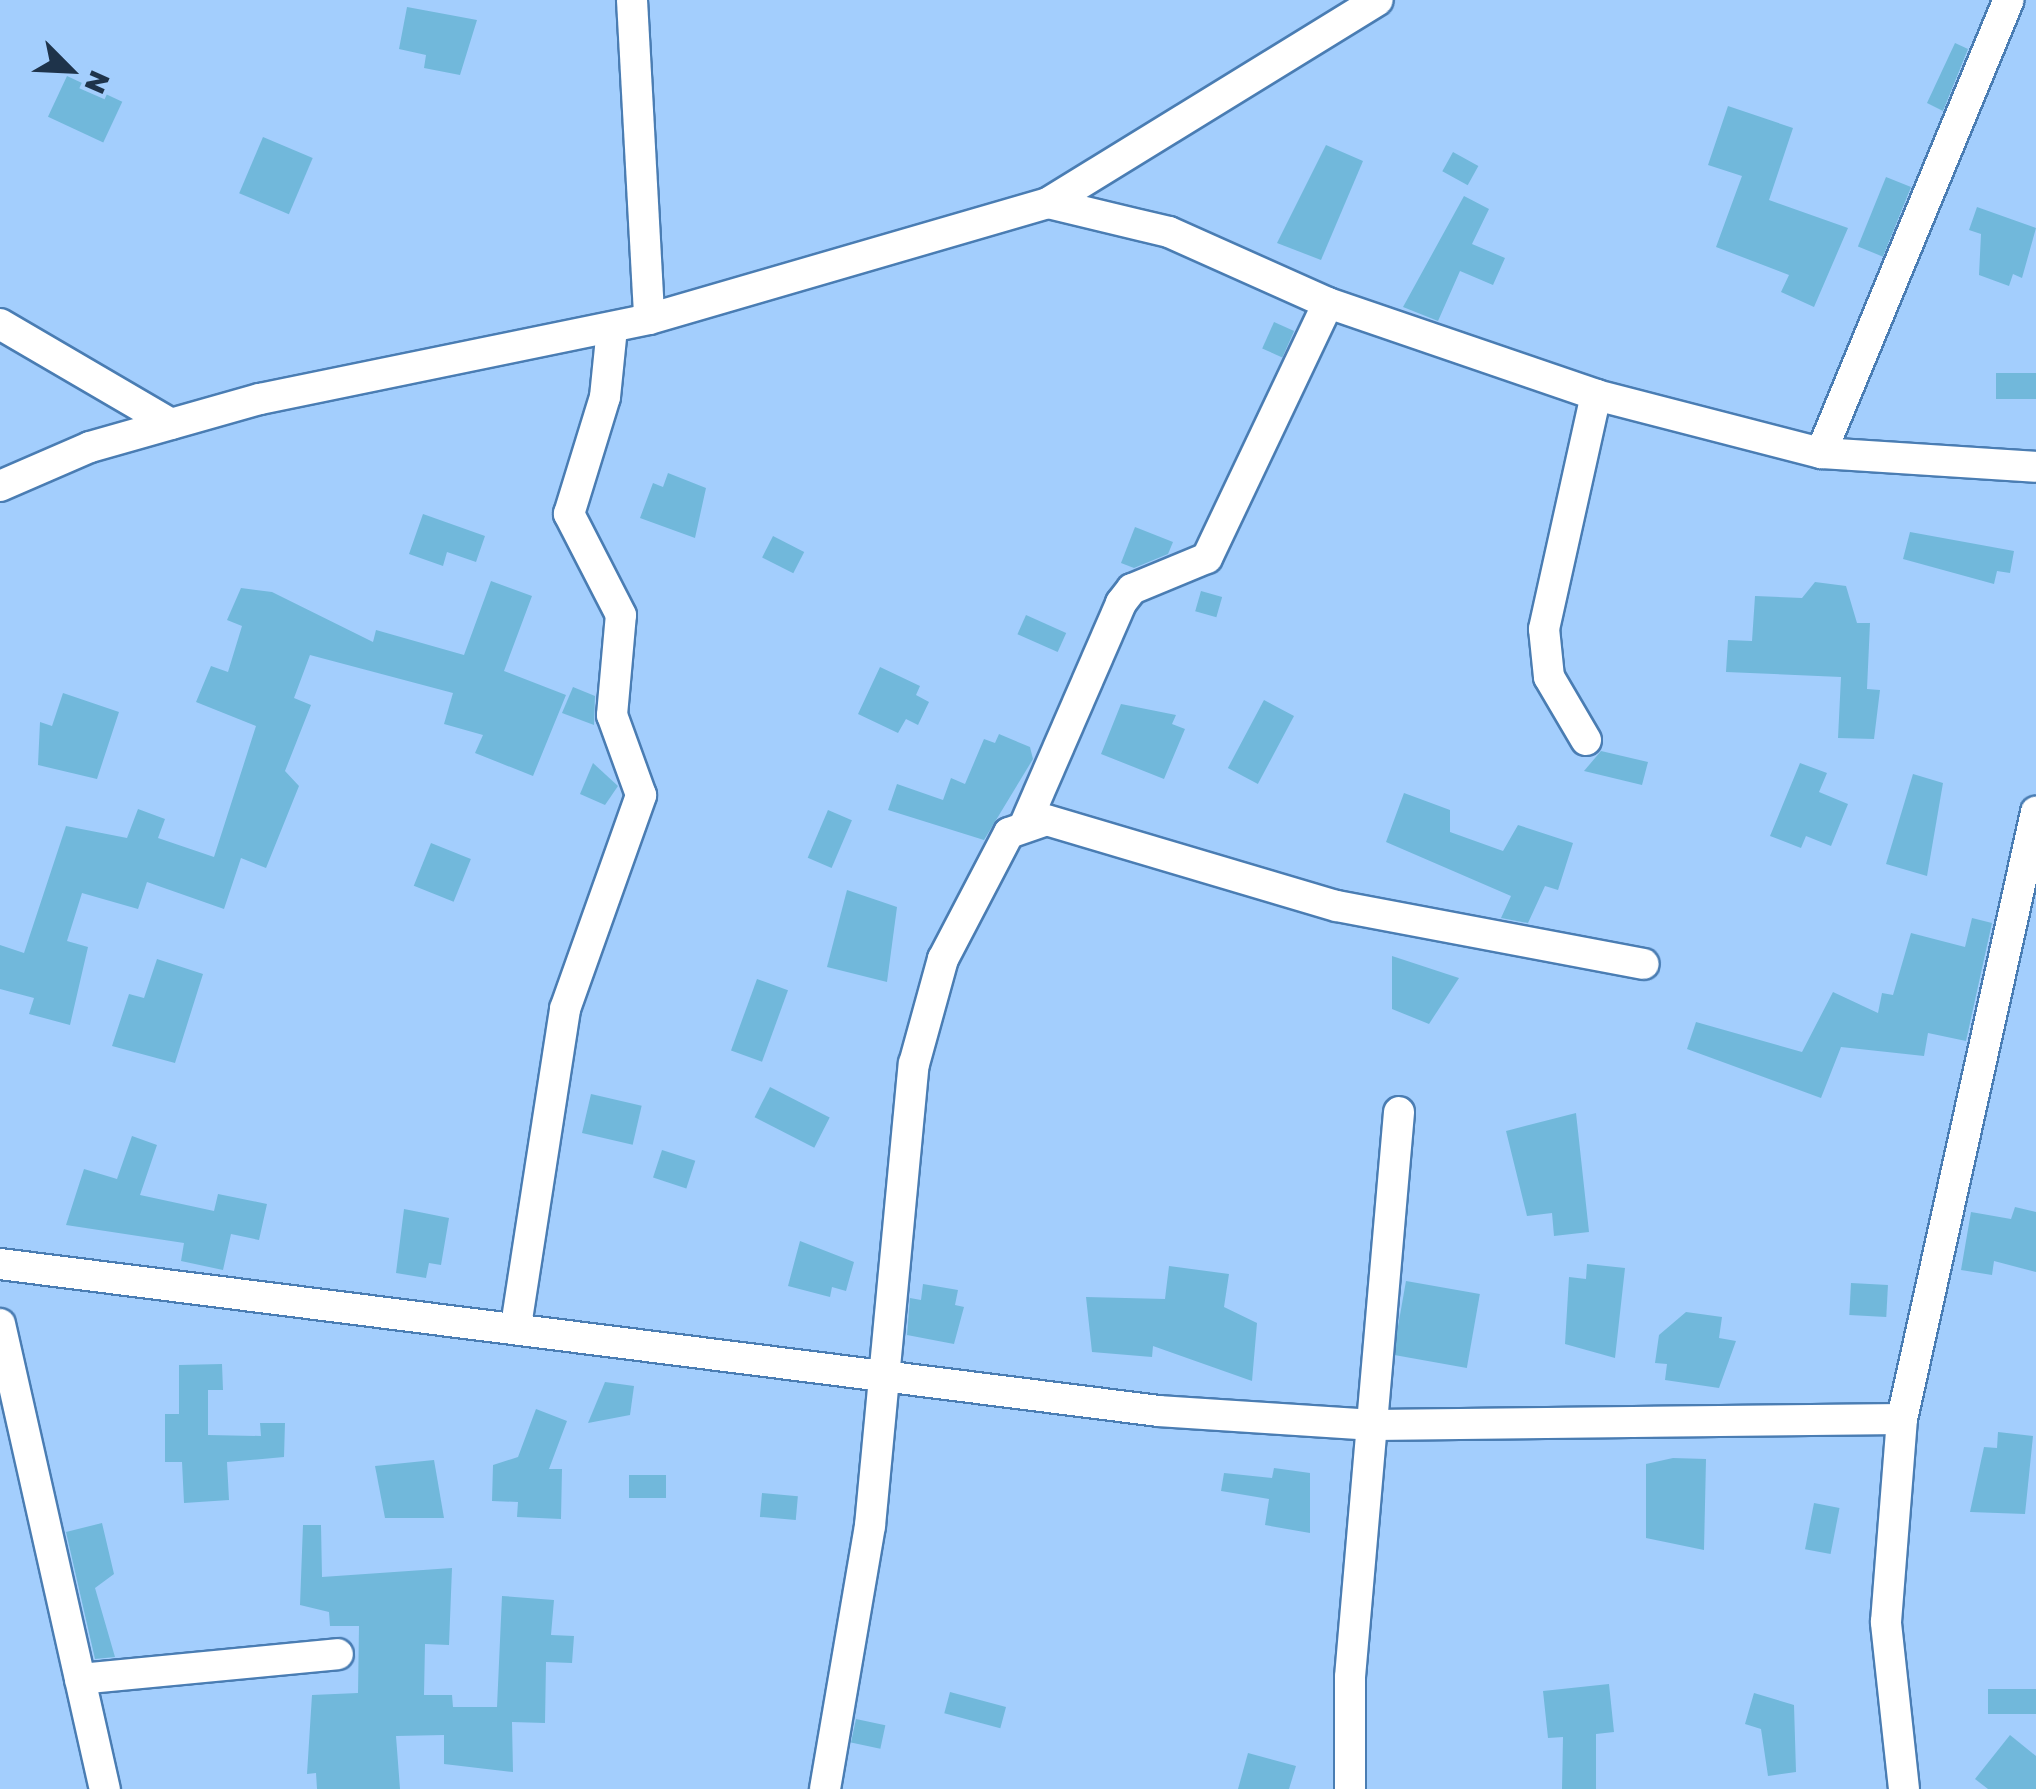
<!DOCTYPE html>
<style>
body{margin:0}
#map{position:relative;width:2036px;height:1789px;overflow:hidden;background:#a3cefd;font-family:"Golos Text",sans-serif}
div>[style]{position:absolute}
.building>*{inset:0;background:#71b8db;transform-origin:0 0}
.roads{filter:drop-shadow(2px 0 #4a7db3) drop-shadow(-2px 0 #4a7db3) drop-shadow(0 2px #4a7db3) drop-shadow(0 -2px #4a7db3)}
.minor>*{height:30px;margin:-15px;padding:0 15px;transform-origin:15px;border-radius:15px;background:#fff}
span{translate:-50% -50%;white-space:nowrap;text-align:center;line-height:1.15;-webkit-text-stroke:8px #a3cefd;paint-order:stroke}
.north{position:absolute;left:20px;top:20px;width:100px;height:100px;-webkit-text-stroke:8px #a3cefd;paint-order:stroke;rotate:114deg;font-size:28px;font-weight:700;line-height:40px;text-align:center;color:#1e334a}
.north::after{content:'';display:block;margin:auto;width:35px;height:45px;background:#1e334a;clip-path:polygon(50% 0,100% 100%,50% 72%,0 100%)}
</style>
<div id="map">
<div class="building">
<i style="clip-path:polygon(407px 7px,477px 20px,460px 75px,424px 68px,426px 55px,399px 49px)"></i>
<i style="clip-path:polygon(1955px 43px,1968px 49px,1943px 111px,1927px 103px)"></i>
<i style="left:67px;top:76px;width:61px;height:45px;rotate:25deg"></i>
<i style="clip-path:polygon(1728px 106px,1793px 128px,1769px 200px,1848px 228px,1814px 307px,1781px 292px,1789px 275px,1716px 247px,1742px 176px,1708px 165px)"></i>
<i style="left:263px;top:137px;width:54px;height:61px;rotate:23deg"></i>
<i style="clip-path:polygon(1326px 145px,1363px 161px,1321px 260px,1277px 243px)"></i>
<i style="left:1453px;top:152px;width:29px;height:22px;rotate:29deg"></i>
<i style="left:1886px;top:177px;width:27px;height:75px;rotate:22deg"></i>
<i style="clip-path:polygon(1464px 196px,1489px 209px,1472px 244px,1505px 258px,1493px 285px,1460px 271px,1438px 321px,1403px 307px)"></i>
<i style="clip-path:polygon(1977px 207px,2036px 228px,2022px 278px,2013px 274px,2009px 286px,1979px 275px,1981px 234px,1969px 230px)"></i>
<i style="left:1274px;top:322px;width:22px;height:29px;rotate:24deg"></i>
<i style="left:1996px;top:373px;width:40px;height:26px"></i>
<i style="clip-path:polygon(668px 473px,706px 488px,695px 538px,640px 518px,653px 483px,663px 487px)"></i>
<i style="clip-path:polygon(423px 514px,485px 536px,476px 562px,447px 552px,443px 566px,409px 554px)"></i>
<i style="clip-path:polygon(1135px 527px,1173px 542px,1168px 554px,1134px 568px,1121px 563px)"></i>
<i style="clip-path:polygon(1910px 532px,2014px 551px,2010px 573px,1997px 571px,1994px 584px,1903px 559px)"></i>
<i style="left:773px;top:536px;width:35px;height:24px;rotate:27deg"></i>
<i style="clip-path:polygon(491px 581px,532px 596px,504px 671px,566px 695px,533px 776px,475px 753px,483px 735px,444px 724px,453px 693px,310px 655px,294px 698px,311px 705px,285px 771px,299px 786px,266px 868px,241px 858px,224px 909px,147px 882px,138px 909px,82px 893px,67px 941px,88px 947px,70px 1025px,29px 1014px,34px 998px,0 989px,0 945px,24px 953px,66px 826px,127px 838px,138px 809px,165px 819px,158px 838px,214px 857px,256px 726px,196px 702px,211px 666px,228px 672px,242px 626px,227px 620px,241px 588px,272px 592px,373px 642px,376px 630px,464px 655px)"></i>
<i style="clip-path:polygon(1815px 582px,1846px 586px,1857px 623px,1870px 623px,1867px 689px,1880px 690px,1874px 739px,1838px 738px,1841px 677px,1726px 672px,1728px 640px,1752px 641px,1755px 596px,1802px 598px)"></i>
<i style="left:1201px;top:591px;width:22px;height:21px;rotate:16deg"></i>
<i style="left:1026px;top:615px;width:44px;height:21px;rotate:24deg"></i>
<i style="clip-path:polygon(880px 667px,920px 686px,916px 695px,929px 702px,918px 725px,906px 719px,898px 733px,858px 714px)"></i>
<i style="clip-path:polygon(573px 687px,595px 696px,594px 725px,562px 713px)"></i>
<i style="clip-path:polygon(63px 693px,119px 712px,97px 779px,38px 765px,40px 722px,52px 726px)"></i>
<i style="left:1264px;top:700px;width:34px;height:77px;rotate:28deg"></i>
<i style="clip-path:polygon(1121px 704px,1176px 715px,1172px 724px,1185px 729px,1164px 779px,1101px 754px)"></i>
<i style="clip-path:polygon(999px 734px,1030px 747px,1033px 759px,984px 840px,888px 810px,897px 784px,943px 800px,951px 778px,965px 784px,984px 739px,995px 743px)"></i>
<i style="clip-path:polygon(1601px 751px,1648px 762px,1642px 785px,1584px 771px)"></i>
<i style="clip-path:polygon(593px 763px,618px 786px,605px 805px,580px 794px)"></i>
<i style="clip-path:polygon(1800px 763px,1827px 773px,1819px 792px,1848px 804px,1831px 846px,1806px 836px,1801px 848px,1770px 836px)"></i>
<i style="clip-path:polygon(1913px 774px,1943px 783px,1927px 876px,1886px 864px)"></i>
<i style="clip-path:polygon(1404px 793px,1450px 810px,1450px 832px,1503px 851px,1518px 825px,1573px 843px,1558px 890px,1545px 886px,1528px 923px,1501px 918px,1511px 896px,1386px 842px)"></i>
<i style="left:828px;top:810px;width:26px;height:52px;rotate:23deg"></i>
<i style="left:431px;top:843px;width:43px;height:46px;rotate:22deg"></i>
<i style="clip-path:polygon(847px 890px,897px 907px,887px 982px,827px 967px)"></i>
<i style="clip-path:polygon(1972px 918px,1992px 923px,1966px 1041px,1928px 1033px,1924px 1056px,1841px 1047px,1821px 1098px,1687px 1049px,1696px 1022px,1802px 1052px,1833px 992px,1878px 1013px,1882px 993px,1893px 995px,1911px 933px,1965px 947px)"></i>
<i style="clip-path:polygon(1392px 956px,1459px 978px,1429px 1024px,1392px 1009px)"></i>
<i style="clip-path:polygon(157px 959px,203px 974px,175px 1063px,112px 1046px,129px 994px,144px 998px)"></i>
<i style="left:757px;top:979px;width:33px;height:76px;rotate:20deg"></i>
<i style="left:770px;top:1087px;width:67px;height:34px;rotate:27deg"></i>
<i style="left:591px;top:1094px;width:52px;height:40px;rotate:13deg"></i>
<i style="clip-path:polygon(1576px 1113px,1589px 1232px,1554px 1236px,1552px 1213px,1527px 1216px,1506px 1131px)"></i>
<i style="clip-path:polygon(132px 1136px,157px 1145px,140px 1195px,214px 1211px,218px 1194px,267px 1204px,259px 1240px,231px 1234px,223px 1270px,181px 1261px,184px 1243px,66px 1225px,84px 1169px,117px 1179px)"></i>
<i style="left:662px;top:1150px;width:35px;height:29px;rotate:18deg"></i>
<i style="clip-path:polygon(2015px 1207px,2036px 1212px,2036px 1272px,1994px 1261px,1992px 1275px,1961px 1270px,1971px 1212px,2011px 1219px)"></i>
<i style="clip-path:polygon(404px 1209px,449px 1218px,441px 1265px,429px 1263px,426px 1278px,396px 1273px)"></i>
<i style="clip-path:polygon(800px 1241px,854px 1262px,846px 1291px,832px 1287px,830px 1297px,788px 1286px)"></i>
<i style="clip-path:polygon(1587px 1264px,1625px 1268px,1615px 1358px,1565px 1344px,1569px 1277px,1586px 1279px)"></i>
<i style="clip-path:polygon(1169px 1266px,1229px 1274px,1224px 1307px,1257px 1323px,1252px 1381px,1153px 1346px,1152px 1357px,1092px 1352px,1086px 1297px,1165px 1299px)"></i>
<i style="left:1406px;top:1281px;width:75px;height:75px;rotate:10deg"></i>
<i style="left:1851px;top:1283px;width:37px;height:32px;rotate:3deg"></i>
<i style="clip-path:polygon(923px 1284px,958px 1290px,955px 1305px,964px 1307px,954px 1344px,907px 1335px,910px 1298px,921px 1300px)"></i>
<i style="clip-path:polygon(1686px 1312px,1722px 1317px,1719px 1338px,1736px 1341px,1719px 1388px,1665px 1380px,1667px 1364px,1655px 1363px,1659px 1335px)"></i>
<i style="clip-path:polygon(222px 1364px,223px 1390px,208px 1390px,208px 1435px,261px 1436px,260px 1423px,285px 1423px,284px 1457px,227px 1462px,229px 1500px,184px 1503px,182px 1462px,165px 1462px,165px 1414px,179px 1414px,179px 1365px)"></i>
<i style="clip-path:polygon(605px 1382px,634px 1386px,630px 1415px,588px 1423px)"></i>
<i style="clip-path:polygon(536px 1409px,567px 1421px,549px 1469px,562px 1469px,561px 1519px,517px 1517px,518px 1502px,492px 1501px,493px 1465px,518px 1457px)"></i>
<i style="clip-path:polygon(1998px 1432px,2033px 1436px,2025px 1514px,1970px 1512px,1984px 1447px,1997px 1448px)"></i>
<i style="clip-path:polygon(1673px 1458px,1706px 1459px,1704px 1550px,1646px 1538px,1646px 1464px)"></i>
<i style="clip-path:polygon(434px 1460px,444px 1518px,385px 1518px,375px 1466px)"></i>
<i style="clip-path:polygon(1274px 1468px,1310px 1473px,1310px 1533px,1265px 1525px,1269px 1499px,1221px 1491px,1224px 1473px,1272px 1478px)"></i>
<i style="left:666px;top:1475px;width:23px;height:37px;rotate:90deg"></i>
<i style="left:762px;top:1493px;width:36px;height:24px;rotate:5deg"></i>
<i style="left:1814px;top:1503px;width:26px;height:47px;rotate:11deg"></i>
<i style="clip-path:polygon(102px 1523px,114px 1574px,95px 1588px,115px 1657px,95px 1659px,66px 1532px)"></i>
<i style="clip-path:polygon(303px 1525px,321px 1525px,322px 1577px,452px 1568px,449px 1645px,425px 1644px,424px 1695px,452px 1695px,453px 1707px,497px 1707px,502px 1596px,554px 1600px,551px 1635px,574px 1636px,572px 1663px,546px 1662px,545px 1723px,512px 1722px,513px 1772px,444px 1764px,444px 1735px,396px 1736px,400px 1789px,317px 1789px,316px 1773px,307px 1774px,312px 1695px,358px 1693px,359px 1626px,330px 1626px,329px 1612px,300px 1605px)"></i>
<i style="clip-path:polygon(1609px 1684px,1614px 1732px,1596px 1734px,1596px 1789px,1562px 1789px,1563px 1737px,1548px 1738px,1543px 1691px)"></i>
<i style="left:2036px;top:1689px;width:25px;height:48px;rotate:90deg"></i>
<i style="left:950px;top:1692px;width:58px;height:22px;rotate:15deg"></i>
<i style="clip-path:polygon(1754px 1693px,1794px 1705px,1796px 1772px,1768px 1776px,1761px 1729px,1745px 1724px)"></i>
<i style="left:856px;top:1719px;width:30px;height:24px;rotate:12deg"></i>
<i style="clip-path:polygon(2010px 1735px,2036px 1756px,2036px 1789px,1988px 1789px,1975px 1779px)"></i>
<i style="clip-path:polygon(1248px 1753px,1296px 1766px,1289px 1789px,1238px 1789px)"></i>
</div>
<div class="roads">
<div class="minor">
<i style="left:632px;top:0;width:319px;rotate:86.9deg"></i>
<i style="left:1048px;top:203px;width:387px;rotate:-31.6deg"></i>
<i style="left:0;top:324px;width:198px;rotate:30.3deg"></i>
<i style="left:1821px;top:453px;width:490px;rotate:-67.5deg"></i>
<i style="left:0;top:486px;width:98px;rotate:-23.4deg"></i>
<i style="left:90px;top:447px;width:177px;rotate:-15.8deg"></i>
<i style="left:260px;top:399px;width:397px;rotate:-11.6deg"></i>
<i style="left:649px;top:319px;width:416px;rotate:-16.2deg"></i>
<i style="left:1048px;top:203px;width:124px;rotate:13.5deg"></i>
<i style="left:1169px;top:232px;width:174px;rotate:24.1deg"></i>
<i style="left:1328px;top:303px;width:283px;rotate:18.9deg"></i>
<i style="left:1596px;top:395px;width:232px;rotate:14.5deg"></i>
<i style="left:1821px;top:453px;width:215px;rotate:3.7deg"></i>
<i style="left:1586px;top:740px;width:73px;rotate:-120.4deg"></i>
<i style="left:1549px;top:677px;width:48px;rotate:-95.9deg"></i>
<i style="left:1544px;top:629px;width:240px;rotate:-77.5deg"></i>
<i style="left:1026px;top:822px;width:239px;rotate:-66.5deg"></i>
<i style="left:1121px;top:603px;width:18px;rotate:-52deg"></i>
<i style="left:1132px;top:589px;width:81px;rotate:-22.5deg"></i>
<i style="left:1207px;top:558px;width:282px;rotate:-64.6deg"></i>
<i style="left:0;top:1264px;width:1167px;rotate:7.23deg"></i>
<i style="left:1158px;top:1411px;width:216px;rotate:3.7deg"></i>
<i style="left:1374px;top:1425px;width:528px;rotate:-0.65deg"></i>
<i style="left:0;top:1324px;width:477px;rotate:77.3deg"></i>
<i style="left:516px;top:1326px;width:321px;rotate:-81.2deg"></i>
<i style="left:565px;top:1009px;width:227px;rotate:-70.4deg"></i>
<i style="left:641px;top:795px;width:85px;rotate:-109.9deg"></i>
<i style="left:612px;top:715px;width:100px;rotate:-84.9deg"></i>
<i style="left:621px;top:615px;width:114px;rotate:-117.2deg"></i>
<i style="left:569px;top:514px;width:122px;rotate:-72.9deg"></i>
<i style="left:605px;top:397px;width:69px;rotate:-84.2deg"></i>
<i style="left:80px;top:1679px;width:259px;rotate:-5.5deg"></i>
<i style="left:825px;top:1789px;width:267px;rotate:-80.3deg"></i>
<i style="left:870px;top:1526px;width:464px;rotate:-84.6deg"></i>
<i style="left:914px;top:1064px;width:109px;rotate:-74.6deg"></i>
<i style="left:943px;top:959px;width:142px;rotate:-62.4deg"></i>
<i style="left:1009px;top:833px;width:39px;rotate:-19deg"></i>
<i style="left:1046px;top:820px;width:303px;rotate:16.5deg"></i>
<i style="left:1337px;top:906px;width:312px;rotate:10.7deg"></i>
<i style="left:1350px;top:1789px;width:112px;rotate:-90deg"></i>
<i style="left:1350px;top:1677px;width:567px;rotate:-85.04deg"></i>
<i style="left:1904px;top:1789px;width:168px;rotate:-96.2deg"></i>
<i style="left:1886px;top:1622px;width:204px;rotate:-85.5deg"></i>
<i style="left:1902px;top:1419px;width:622px;rotate:-77.55deg"></i>
</div>
</div>
<div class="north">N</div>
</div>
